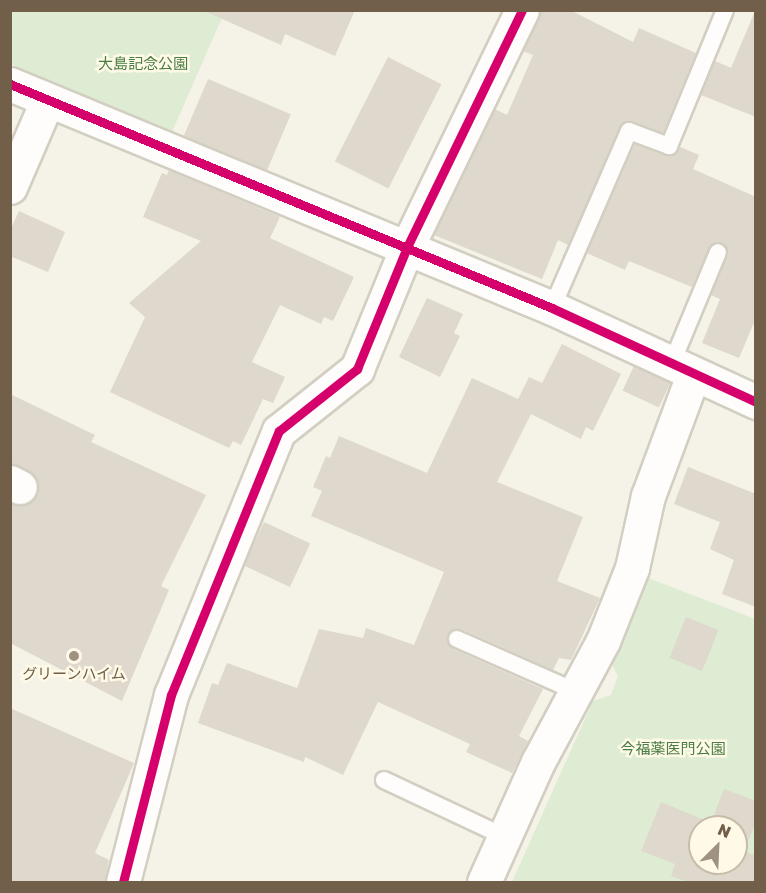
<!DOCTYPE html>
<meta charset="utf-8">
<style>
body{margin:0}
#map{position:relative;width:766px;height:893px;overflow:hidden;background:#f5f2e7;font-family:"Golos Text","Noto Sans JP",sans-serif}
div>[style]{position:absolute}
.green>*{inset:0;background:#ddecd2}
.building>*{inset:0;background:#ded8cd;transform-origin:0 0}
.roads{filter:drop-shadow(2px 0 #d3cec2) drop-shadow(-2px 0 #d3cec2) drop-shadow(0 2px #d3cec2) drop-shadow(0 -2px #d3cec2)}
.lane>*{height:16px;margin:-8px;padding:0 8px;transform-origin:8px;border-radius:8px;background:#fefdfb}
.street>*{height:33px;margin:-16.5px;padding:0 16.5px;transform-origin:16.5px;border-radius:16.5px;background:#fefdfb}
.cycleway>*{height:9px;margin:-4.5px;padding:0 4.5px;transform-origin:4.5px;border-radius:4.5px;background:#d6006c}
.dots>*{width:16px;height:16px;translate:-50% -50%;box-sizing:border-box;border:3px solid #fffae7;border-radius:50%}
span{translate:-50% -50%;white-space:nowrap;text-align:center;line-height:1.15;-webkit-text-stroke:5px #fffae7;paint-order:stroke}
.park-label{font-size:15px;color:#4a7d44}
.poi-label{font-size:15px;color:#715f49}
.frame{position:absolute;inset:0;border:12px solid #715f49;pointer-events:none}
.north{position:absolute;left:688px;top:815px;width:60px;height:60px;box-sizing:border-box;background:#fffae7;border:2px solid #c6bca8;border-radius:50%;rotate:24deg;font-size:16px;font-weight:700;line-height:24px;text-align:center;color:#715f49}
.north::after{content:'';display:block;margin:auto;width:21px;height:27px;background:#9f9280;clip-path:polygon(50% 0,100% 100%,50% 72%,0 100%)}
</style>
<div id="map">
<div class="green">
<i style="clip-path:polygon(11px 11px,225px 11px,171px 134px,11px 64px)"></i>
<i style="clip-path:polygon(evenodd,643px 576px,755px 619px,755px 882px,512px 882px,593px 701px,611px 695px,618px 676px,611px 663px,643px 576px,700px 827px,736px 827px,736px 863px,700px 863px,700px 827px)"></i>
</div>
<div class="building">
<i style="clip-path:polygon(202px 10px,355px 10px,335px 56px,285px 34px,281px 45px)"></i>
<i style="clip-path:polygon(540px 10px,570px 10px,633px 42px,639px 28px,696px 53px,663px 133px,632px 121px,620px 126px,568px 245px,558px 240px,542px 279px,434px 235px,495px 109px,507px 115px,533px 55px,523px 51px)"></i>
<i style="clip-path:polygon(755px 11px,756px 11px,756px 117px,701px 95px,715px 61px,731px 68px)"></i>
<i style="left:388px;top:57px;width:60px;height:117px;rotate:27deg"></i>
<i style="left:208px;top:79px;width:90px;height:62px;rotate:23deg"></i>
<i style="clip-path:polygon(635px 144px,666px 156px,675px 155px,680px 147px,699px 155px,693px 169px,756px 197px,756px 318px,739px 358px,702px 343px,720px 299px,711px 295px,728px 255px,723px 243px,709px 247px,692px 287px,629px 261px,625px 270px,587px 253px)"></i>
<i style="clip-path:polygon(169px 170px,280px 217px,270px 238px,354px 277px,333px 321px,324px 317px,321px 324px,280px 305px,252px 362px,285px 377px,273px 403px,263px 399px,241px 445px,233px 441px,229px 448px,110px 392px,145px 317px,129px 303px,201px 241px,143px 217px,162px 173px,167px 175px)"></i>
<i style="clip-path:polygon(19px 211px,65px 232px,48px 272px,10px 256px,10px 231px)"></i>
<i style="clip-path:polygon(427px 298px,463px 314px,454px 333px,460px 336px,440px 377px,399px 357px)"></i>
<i style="clip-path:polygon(562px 344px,621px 374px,593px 431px,586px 427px,581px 439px,531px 414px,497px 482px,583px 517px,557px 581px,600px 598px,571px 660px,559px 658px,553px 670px,461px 629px,451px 630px,447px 640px,453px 649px,543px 689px,519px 736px,528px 741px,512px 773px,466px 752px,470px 744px,378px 702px,343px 775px,305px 757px,304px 762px,198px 723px,212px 683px,218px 685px,227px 663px,297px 688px,319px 629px,363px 638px,366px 628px,414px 645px,444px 572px,311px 516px,322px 491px,313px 487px,326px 456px,330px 458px,339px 436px,427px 473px,472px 378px,518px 399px,529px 377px,542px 383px)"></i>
<i style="left:634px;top:366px;width:40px;height:27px;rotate:25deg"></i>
<i style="clip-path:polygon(10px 394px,95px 435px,91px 442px,206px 495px,161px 586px,169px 590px,122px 701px,10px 643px,10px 503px,30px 503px,39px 486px,29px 471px,10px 464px)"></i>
<i style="clip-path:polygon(688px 467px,756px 494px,756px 607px,722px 594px,734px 560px,710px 549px,720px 522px,674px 504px)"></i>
<i style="left:264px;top:522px;width:51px;height:48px;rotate:25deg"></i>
<i style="left:686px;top:617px;width:35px;height:44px;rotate:22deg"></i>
<i style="clip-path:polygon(10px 708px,134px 763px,95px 853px,109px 860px,105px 882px,10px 882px)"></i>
<i style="clip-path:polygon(evenodd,724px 789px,756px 801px,756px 822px,744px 851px,756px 856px,756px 882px,688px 882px,671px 876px,675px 864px,641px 851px,661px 802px,711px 823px,724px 789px,700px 827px,736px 827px,736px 863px,700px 863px,700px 827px)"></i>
</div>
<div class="roads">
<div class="lane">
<i style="left:552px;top:308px;width:193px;rotate:-66.5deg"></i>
<i style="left:629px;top:131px;width:43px;rotate:20.6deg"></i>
<i style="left:669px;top:146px;width:147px;rotate:-67.6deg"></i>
<i style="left:671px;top:365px;width:122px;rotate:-67.4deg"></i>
<i style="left:457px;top:639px;width:129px;rotate:23.8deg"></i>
<i style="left:384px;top:780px;width:134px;rotate:25.2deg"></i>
</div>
<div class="street">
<i style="left:10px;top:84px;width:586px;rotate:22.45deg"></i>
<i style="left:552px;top:308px;width:225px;rotate:24.7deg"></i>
<i style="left:10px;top:187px;width:94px;rotate:-66.7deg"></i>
<i style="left:10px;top:482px;width:11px;rotate:27deg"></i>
<i style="left:123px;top:882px;width:193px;rotate:-75.6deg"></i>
<i style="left:171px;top:695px;width:285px;rotate:-67.8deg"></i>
<i style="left:279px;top:431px;width:100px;rotate:-38.5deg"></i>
<i style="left:357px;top:369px;width:132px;rotate:-67.7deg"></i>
<i style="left:407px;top:247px;width:263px;rotate:-64.1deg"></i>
<i style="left:484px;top:882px;width:132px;rotate:-65.8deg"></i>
<i style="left:538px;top:762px;width:137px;rotate:-61.8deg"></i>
<i style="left:603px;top:641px;width:79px;rotate:-68.3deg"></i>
<i style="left:632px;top:568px;width:74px;rotate:-77.5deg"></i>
<i style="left:648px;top:496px;width:129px;rotate:-69.6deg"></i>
</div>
</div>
<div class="cycleway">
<i style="left:10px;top:84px;width:586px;rotate:22.45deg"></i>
<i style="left:552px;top:308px;width:225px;rotate:24.7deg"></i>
<i style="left:123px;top:882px;width:193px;rotate:-75.6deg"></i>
<i style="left:171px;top:695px;width:285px;rotate:-67.8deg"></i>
<i style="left:279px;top:431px;width:100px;rotate:-38.5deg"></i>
<i style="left:357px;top:369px;width:132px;rotate:-67.7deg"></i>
<i style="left:407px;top:247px;width:263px;rotate:-64.1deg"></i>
</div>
<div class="dots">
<i style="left:74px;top:656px;background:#9f9280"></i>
</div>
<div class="park-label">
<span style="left:143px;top:64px">大島記念公園</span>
<span style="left:673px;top:749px">今福薬医門公園</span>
</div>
<div class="poi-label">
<span style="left:74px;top:674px">グリーンハイム</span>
</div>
<div class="frame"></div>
<div class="north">N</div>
</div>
